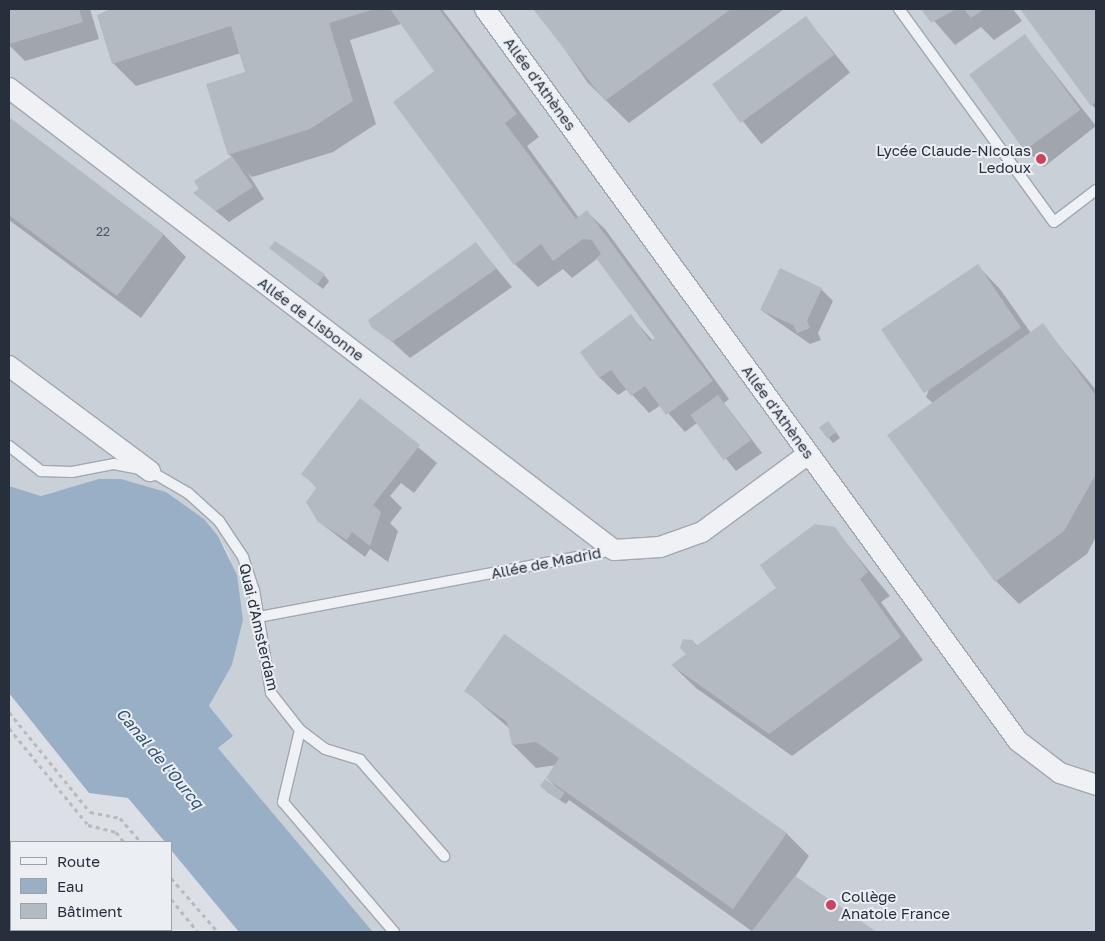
<!DOCTYPE html>
<meta charset="utf-8">
<style>
body{margin:0}
#map{position:relative;width:1105px;height:941px;overflow:hidden;background:#dce0e6;font-family:"Golos Text",sans-serif}
div>[style]{position:absolute}
.built>*{inset:0;background:#cad0d8}
.water>*{inset:0;background:#98afc5}
.shadow>*{inset:0;background:#0003;transform-origin:0 0}
.building>*{inset:0;background:#b4bac2;transform-origin:0 0}
.path>*{height:3px;margin-top:-1.5px;transform-origin:0;background:repeating-linear-gradient(90deg,#b7bbc0 0 4px,transparent 0 8px)}
.roads{filter:drop-shadow(1px 0 #a2a7b0) drop-shadow(-1px 0 #a2a7b0) drop-shadow(0 1px #a2a7b0) drop-shadow(0 -1px #a2a7b0)}
.lane>*{height:10px;margin:-5px;padding:0 5px;transform-origin:5px;border-radius:5px;background:#eff1f4}
.street>*{height:20px;margin:-10px;padding:0 10px;transform-origin:10px;border-radius:10px;background:#eff1f4}
.dots>*{width:14px;height:14px;translate:-50% -50%;box-sizing:border-box;border:2px solid #ebeff4;border-radius:50%}
span{translate:-50% -50%;white-space:nowrap;text-align:center;line-height:1.15;-webkit-text-stroke:4px #ebeff4;paint-order:stroke}
.number-label{font-size:12px;color:#4a525e}
.number-label span{-webkit-text-stroke-width:0}
.street-label{font-size:15px;color:#272f3c}
.poi-label{font-size:15px;color:#272f3c}
.right{translate:-100% -50%;text-align:right}
.left{translate:0 -50%;text-align:left}
.water-label{font-size:16px;color:#324f6e;font-style:italic}
.frame{position:absolute;inset:0;border:10px solid #272f3c;pointer-events:none}
.legend{position:absolute;left:10px;top:841px;width:162px;height:90px;box-sizing:border-box;background:#ebeff4;border:1px solid #9da2aa;margin:0;padding:6px 9px;list-style:none;font-size:15px;color:#272f3c}
.legend li{display:flex;align-items:center;gap:10px;height:25px}
.legend b{width:25px;border:1px solid #9da2aa}
</style>
<div id="map">
<div class="built">
<i style="clip-path:polygon(9px 9px,1096px 9px,1096px 932px,373px 932px,218px 748px,232px 736px,209px 706px,232px 665px,243px 620px,229px 555px,218px 536px,204px 519px,166px 492px,56px 491px,41px 496px,9px 486px)"></i>
</div>
<div class="water">
<i style="clip-path:polygon(99px 479px,121px 479px,166px 492px,204px 519px,218px 536px,237px 575px,243px 620px,232px 665px,209px 706px,233px 736px,218px 748px,373px 932px,239px 932px,171px 850px,171px 842px,165px 842px,128px 798px,89px 793px,9px 693px,9px 486px,41px 496px)"></i>
</div>
<div class="shadow">
<i style="clip-path:polygon(9px 9px,90px 9px,99px 39px,25px 61px,9px 45px)"></i>
<i style="clip-path:polygon(111px 9px,442px 9px,539px 137px,527px 146px,579px 218px,587px 212px,605px 229px,729px 399px,724px 403px,762px 453px,736px 471px,697px 423px,685px 432px,661px 405px,649px 413px,627px 389px,618px 395px,600px 378px,582px 352px,631px 316px,653px 341px,656px 339px,598px 258px,572px 278px,563px 269px,538px 287px,515px 264px,395px 102px,436px 72px,401px 24px,350px 40px,376px 124px,333px 152px,252px 177px,248px 173px,264px 199px,229px 222px,194px 193px,233px 158px,229px 154px,247px 72px,241px 53px,136px 86px,113px 63px)"></i>
<i style="clip-path:polygon(537px 9px,784px 9px,629px 123px,588px 83px)"></i>
<i style="clip-path:polygon(924px 9px,1013px 9px,1022px 21px,994px 40px,981px 27px,955px 45px)"></i>
<i style="clip-path:polygon(1022px 9px,1096px 9px,1096px 109px,1092px 105px)"></i>
<i style="left:806px;top:18px;width:70px;height:114px;rotate:51deg"></i>
<i style="clip-path:polygon(1025px 36px,1096px 126px,1044px 167px,1026px 150px)"></i>
<i style="clip-path:polygon(9px 119px,163px 234px,186px 257px,141px 318px,9px 220px)"></i>
<i style="clip-path:polygon(476px 244px,512px 287px,410px 358px,387px 337px)"></i>
<i style="clip-path:polygon(271px 248px,324px 275px,329px 281px,323px 289px)"></i>
<i style="clip-path:polygon(978px 266px,1000px 289px,1031px 333px,1042px 325px,1096px 390px,1096px 537px,1087px 554px,1019px 604px,996px 581px,933px 403px,926px 397px)"></i>
<i style="clip-path:polygon(821px 289px,833px 301px,818px 333px,821px 340px,810px 344px,761px 310px)"></i>
<i style="clip-path:polygon(360px 399px,437px 463px,414px 493px,401px 483px,390px 496px,402px 508px,390px 523px,398px 531px,388px 562px,370px 549px,365px 557px,319px 522px,318px 489px,303px 474px)"></i>
<i style="clip-path:polygon(820px 428px,833px 428px,840px 438px,833px 443px)"></i>
<i style="clip-path:polygon(834px 528px,890px 596px,881px 602px,923px 660px,792px 756px,696px 688px,673px 666px,688px 654px,692px 641px,698px 646px,778px 588px)"></i>
<i style="clip-path:polygon(466px 691px,786px 833px,809px 856px,795px 877px,875px 932px,753px 932px,569px 800px,566px 804px,547px 792px,542px 786px,555px 786px,547px 778px,557px 765px,536px 768px,513px 745px,509px 728px)"></i>
<i style="clip-path:polygon(9px 880px,11px 930px,24px 930px,20px 932px,9px 932px)"></i>
</div>
<div class="building">
<i style="clip-path:polygon(9px 9px,79px 9px,83px 22px,9px 44px)"></i>
<i style="clip-path:polygon(110px 9px,375px 9px,329px 23px,353px 101px,310px 129px,228px 155px,206px 84px,245px 72px,231px 26px,112px 64px,97px 15px)"></i>
<i style="clip-path:polygon(390px 9px,439px 9px,517px 114px,505px 123px,576px 219px,587px 210px,713px 381px,666px 415px,645px 386px,631px 396px,611px 370px,599px 378px,580px 352px,631px 314px,650px 341px,655px 338px,596px 258px,601px 254px,592px 240px,583px 239px,553px 261px,541px 244px,514px 265px,393px 102px,434px 71px)"></i>
<i style="clip-path:polygon(533px 9px,731px 9px,605px 101px)"></i>
<i style="clip-path:polygon(921px 9px,956px 9px,931px 23px)"></i>
<i style="clip-path:polygon(964px 9px,984px 9px,971px 18px)"></i>
<i style="clip-path:polygon(1020px 9px,1096px 9px,1096px 102px,1091px 106px)"></i>
<i style="left:806px;top:16px;width:48px;height:116px;rotate:54deg"></i>
<i style="left:1025px;top:34px;width:94px;height:69px;rotate:54deg"></i>
<i style="clip-path:polygon(9px 117px,164px 234px,117px 296px,9px 215px)"></i>
<i style="clip-path:polygon(232px 156px,253px 187px,216px 211px,193px 193px,199px 189px,194px 181px)"></i>
<i style="clip-path:polygon(275px 241px,325px 274px,317px 285px,269px 248px)"></i>
<i style="clip-path:polygon(476px 242px,496px 269px,392px 342px,371px 327px,368px 320px)"></i>
<i style="left:978px;top:264px;width:77px;height:117px;rotate:56deg"></i>
<i style="clip-path:polygon(780px 268px,822px 288px,807px 321px,810px 328px,797px 333px,793px 325px,760px 310px)"></i>
<i style="clip-path:polygon(1043px 323px,1096px 396px,1096px 474px,1064px 531px,995px 582px,887px 435px)"></i>
<i style="left:718px;top:395px;width:56px;height:34px;rotate:54deg"></i>
<i style="clip-path:polygon(360px 398px,420px 445px,373px 505px,381px 512px,370px 546px,352px 532px,347px 540px,318px 522px,306px 502px,317px 487px,301px 474px)"></i>
<i style="left:828px;top:421px;width:14px;height:11px;rotate:54deg"></i>
<i style="clip-path:polygon(815px 524px,835px 527px,868px 572px,860px 579px,901px 637px,769px 734px,671px 665px,686px 654px,680px 648px,683px 639px,693px 640px,696px 646px,776px 588px,760px 565px)"></i>
<i style="clip-path:polygon(504px 634px,787px 833px,733px 909px,546px 778px,559px 758px,536px 742px,512px 745px,507px 722px,464px 691px)"></i>
<i style="left:545px;top:779px;width:24px;height:9px;rotate:35deg"></i>
<i style="clip-path:polygon(795px 876px,877px 932px,751px 932px)"></i>
<i style="clip-path:polygon(9px 888px,11px 892px,9px 921px)"></i>
</div>
<div class="path">
<i style="left:9px;top:712px;width:129px;rotate:51deg"></i>
<i style="left:90px;top:812px;width:31px;rotate:11deg"></i>
<i style="left:120px;top:818px;width:32px;rotate:49deg"></i>
<i style="left:9px;top:728px;width:125px;rotate:50.8deg"></i>
<i style="left:88px;top:825px;width:29px;rotate:14deg"></i>
<i style="left:116px;top:832px;width:13px;rotate:51deg"></i>
<i style="left:171px;top:878px;width:72px;rotate:49deg"></i>
<i style="left:171px;top:899px;width:43px;rotate:50.7deg"></i>
</div>
<div class="roads">
<div class="lane">
<i style="left:899px;top:9px;width:263px;rotate:54deg"></i>
<i style="left:1054px;top:222px;width:53px;rotate:-37.3deg"></i>
<i style="left:9px;top:446px;width:41px;rotate:38deg"></i>
<i style="left:41px;top:471px;width:31px;rotate:2deg"></i>
<i style="left:72px;top:472px;width:43px;rotate:-10.8deg"></i>
<i style="left:114px;top:464px;width:37px;rotate:11deg"></i>
<i style="left:150px;top:471px;width:44px;rotate:30.1deg"></i>
<i style="left:188px;top:493px;width:42px;rotate:42.1deg"></i>
<i style="left:219px;top:521px;width:43px;rotate:56.3deg"></i>
<i style="left:243px;top:557px;width:35px;rotate:72deg"></i>
<i style="left:254px;top:590px;width:104px;rotate:80.6deg"></i>
<i style="left:271px;top:693px;width:47px;rotate:51.9deg"></i>
<i style="left:300px;top:730px;width:31px;rotate:37deg"></i>
<i style="left:325px;top:749px;width:37px;rotate:17deg"></i>
<i style="left:360px;top:760px;width:128px;rotate:48.8deg"></i>
<i style="left:259px;top:617px;width:361px;rotate:-10.7deg"></i>
<i style="left:300px;top:730px;width:74px;rotate:103.3deg"></i>
<i style="left:283px;top:802px;width:171px;rotate:49.5deg"></i>
</div>
<div class="street">
<i style="left:485px;top:9px;width:905px;rotate:53.94deg"></i>
<i style="left:1018px;top:741px;width:53px;rotate:37.3deg"></i>
<i style="left:1060px;top:773px;width:38px;rotate:18deg"></i>
<i style="left:9px;top:88px;width:761px;rotate:37.37deg"></i>
<i style="left:614px;top:550px;width:46px;rotate:-3.7deg"></i>
<i style="left:660px;top:547px;width:45px;rotate:-19.7deg"></i>
<i style="left:702px;top:532px;width:132px;rotate:-36.3deg"></i>
<i style="left:9px;top:366px;width:176px;rotate:36.7deg"></i>
</div>
</div>
<div class="dots">
<i style="left:1041px;top:159px;background:#c9445c"></i>
<i style="left:831px;top:905px;background:#c9445c"></i>
</div>
<div class="number-label">
<span style="left:103px;top:232px">22</span>
</div>
<div class="street-label">
<span style="left:540px;top:84px;rotate:54deg">Allée d'Athènes</span>
<span style="left:311px;top:319px;rotate:37deg">Allée de Lisbonne</span>
<span style="left:778px;top:412px;rotate:54deg">Allée d'Athènes</span>
<span style="left:546px;top:563px;rotate:-11deg">Allée de Madrid</span>
<span style="left:259px;top:627px;rotate:77deg">Quai d'Amsterdam</span>
</div>
<div class="poi-label">
<span class="right" style="left:1031px;top:159px">Lycée Claude-Nicolas<br>Ledoux</span>
<span class="left" style="left:841px;top:905px">Collège<br>Anatole France</span>
</div>
<div class="water-label">
<span style="left:160px;top:758px;rotate:50deg">Canal de l'Ourcq</span>
</div>
<div class="frame"></div>
<ul class="legend">
<li><b style="height:6px;background:#eff1f4"></b>Route</li>
<li><b style="height:14px;background:#98afc5"></b>Eau</li>
<li><b style="height:14px;background:#b4bac2"></b>Bâtiment</li>
</ul>
</div>
